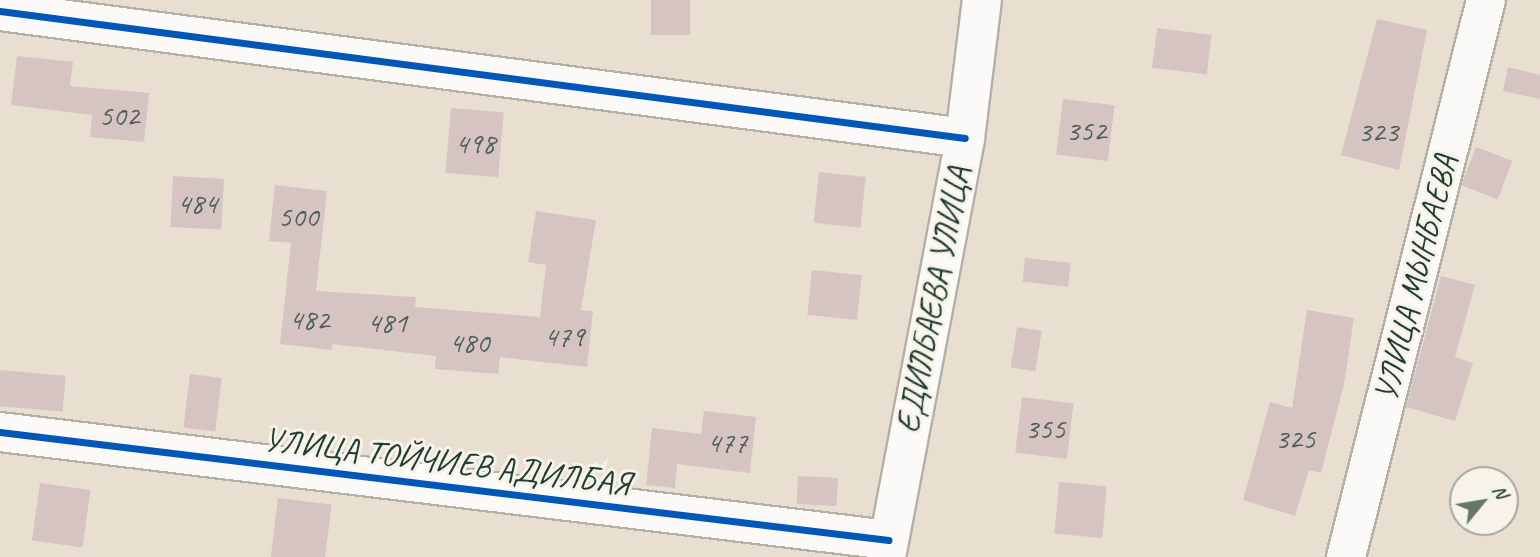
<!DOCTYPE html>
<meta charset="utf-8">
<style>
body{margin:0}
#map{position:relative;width:1540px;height:557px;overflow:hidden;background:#e8dfd0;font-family:Caveat,sans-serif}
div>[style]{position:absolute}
.building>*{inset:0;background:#d6c4c3;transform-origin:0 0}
.roads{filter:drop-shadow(2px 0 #b3b0a6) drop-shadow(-2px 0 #b3b0a6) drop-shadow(0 2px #b3b0a6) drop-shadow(0 -2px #b3b0a6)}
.minor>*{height:38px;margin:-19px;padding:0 19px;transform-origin:19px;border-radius:19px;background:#fcfaf8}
.cycleway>*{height:7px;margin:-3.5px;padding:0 3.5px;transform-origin:3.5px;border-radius:3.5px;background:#0057b8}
span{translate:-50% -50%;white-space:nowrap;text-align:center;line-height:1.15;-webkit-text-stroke:6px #f7f3e8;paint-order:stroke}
.number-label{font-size:30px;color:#4d5f58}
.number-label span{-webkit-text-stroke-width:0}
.street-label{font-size:33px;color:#1f3d34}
.north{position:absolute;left:1449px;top:466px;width:70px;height:70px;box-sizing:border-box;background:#f7f3e8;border:2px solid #a1aaa0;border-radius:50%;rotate:60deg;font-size:19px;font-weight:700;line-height:28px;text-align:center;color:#1f3d34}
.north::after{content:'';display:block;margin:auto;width:24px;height:32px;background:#65766b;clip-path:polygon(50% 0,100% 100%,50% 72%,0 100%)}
</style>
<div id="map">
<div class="building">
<i style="left:651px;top:0;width:39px;height:35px"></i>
<i style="clip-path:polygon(1377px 19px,1427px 30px,1399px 170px,1341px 155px)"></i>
<i style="left:1157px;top:28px;width:55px;height:40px;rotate:7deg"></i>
<i style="clip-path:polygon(17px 56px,73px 62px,70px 86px,149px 93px,144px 142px,90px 137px,92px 115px,11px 105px)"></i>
<i style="clip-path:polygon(1508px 67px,1540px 75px,1540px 99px,1503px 91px)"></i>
<i style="left:1063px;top:99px;width:52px;height:56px;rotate:7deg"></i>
<i style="left:451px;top:108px;width:53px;height:65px;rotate:5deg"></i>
<i style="left:1476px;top:147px;width:39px;height:41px;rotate:21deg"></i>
<i style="left:819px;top:172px;width:47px;height:51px;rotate:6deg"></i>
<i style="left:173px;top:176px;width:51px;height:51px;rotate:3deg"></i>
<i style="clip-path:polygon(275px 185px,327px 191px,316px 291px,416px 297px,415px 307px,540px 317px,546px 265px,528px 262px,536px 211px,596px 220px,581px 310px,593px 311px,587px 367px,500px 357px,498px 374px,435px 369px,436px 356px,332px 344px,332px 350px,280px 344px,291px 243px,269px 241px)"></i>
<i style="left:1025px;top:258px;width:46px;height:24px;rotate:6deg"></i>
<i style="left:812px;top:270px;width:50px;height:45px;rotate:6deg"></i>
<i style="clip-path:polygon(1441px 276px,1475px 285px,1455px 357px,1473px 363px,1455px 421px,1406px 407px)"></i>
<i style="clip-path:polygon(1307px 310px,1354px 318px,1344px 384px,1321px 473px,1309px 470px,1295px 516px,1243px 500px,1270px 402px,1292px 408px)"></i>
<i style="left:1017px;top:327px;width:25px;height:41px;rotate:9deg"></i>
<i style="left:0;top:370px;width:66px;height:36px;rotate:5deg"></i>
<i style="left:190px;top:374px;width:32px;height:54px;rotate:7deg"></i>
<i style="left:1022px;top:397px;width:52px;height:56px;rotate:7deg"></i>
<i style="clip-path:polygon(704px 411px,756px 417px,750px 473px,677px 464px,675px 488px,646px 485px,652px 428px,701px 434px)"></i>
<i style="left:798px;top:476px;width:40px;height:28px;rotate:3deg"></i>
<i style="left:1059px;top:482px;width:48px;height:52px;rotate:5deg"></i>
<i style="left:40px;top:483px;width:51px;height:58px;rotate:8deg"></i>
<i style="left:278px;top:498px;width:54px;height:60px;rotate:7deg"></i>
</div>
<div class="roads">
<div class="minor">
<i style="left:0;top:11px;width:973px;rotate:7.5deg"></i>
<i style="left:0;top:432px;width:895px;rotate:6.93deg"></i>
<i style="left:886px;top:557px;width:426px;rotate:-79.3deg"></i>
<i style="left:965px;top:138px;width:139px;rotate:-83deg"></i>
<i style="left:1346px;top:557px;width:574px;rotate:-75.89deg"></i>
</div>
</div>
<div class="cycleway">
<i style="left:0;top:11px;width:973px;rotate:7.5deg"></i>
<i style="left:0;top:432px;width:895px;rotate:6.93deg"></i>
</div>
<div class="number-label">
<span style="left:119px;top:115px">502</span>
<span style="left:1086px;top:130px">352</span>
<span style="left:1378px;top:131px">323</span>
<span style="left:475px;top:143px">498</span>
<span style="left:197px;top:203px">484</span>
<span style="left:298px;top:216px">500</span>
<span style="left:309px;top:319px">482</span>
<span style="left:387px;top:322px">481</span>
<span style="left:564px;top:336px">479</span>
<span style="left:469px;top:342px">480</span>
<span style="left:1045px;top:428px">355</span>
<span style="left:1295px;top:438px">325</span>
<span style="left:727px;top:442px">477</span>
</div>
<div class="street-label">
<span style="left:1416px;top:278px;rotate:-76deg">УЛИЦА МЫНБАЕВА</span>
<span style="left:934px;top:300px;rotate:-79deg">ЕДИЛБАЕВА УЛИЦА</span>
<span style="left:447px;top:462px;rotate:7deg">УЛИЦА ТОЙЧИЕВ АДИЛБАЯ</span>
</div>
<div class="north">N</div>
</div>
